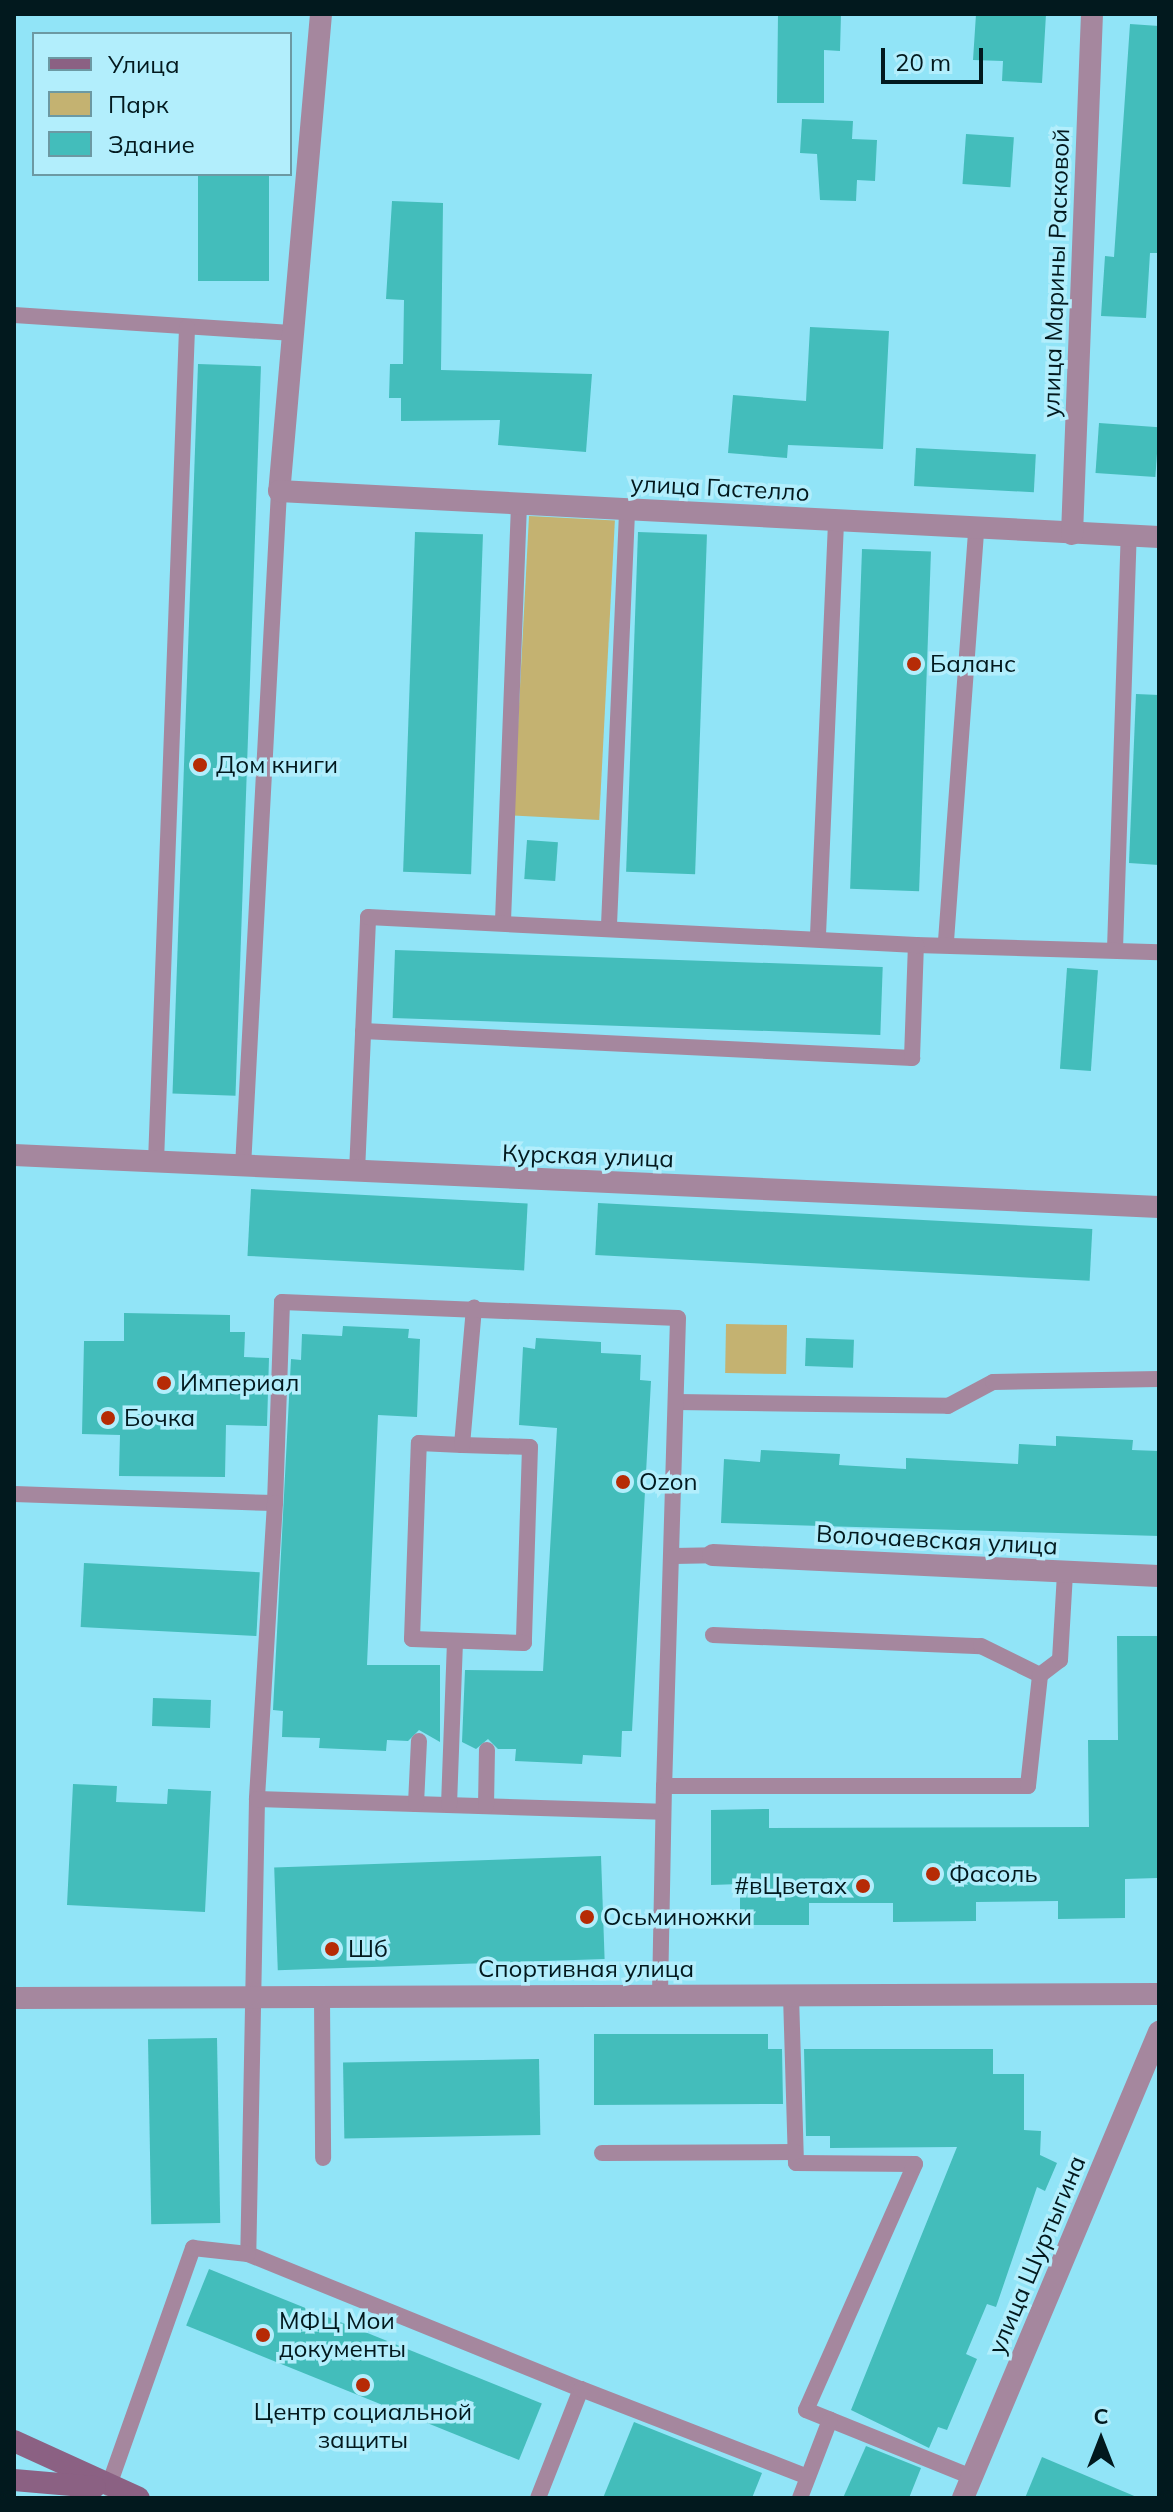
<!DOCTYPE html>
<meta charset="utf-8">
<style>
body{margin:0}
#map{position:relative;width:1173px;height:2512px;overflow:hidden;background:#91e4f7;font-family:Mulish,sans-serif}
div>[style]{position:absolute}
.green>*{inset:0;background:#c4b271;transform-origin:0 0}
.building>*{inset:0;background:#43bdbb;transform-origin:0 0}
.service>*{height:16px;margin:-8px;padding:0 8px;transform-origin:8px;border-radius:8px;background:#a5879e}
.minor>*{height:22px;margin:-11px;padding:0 11px;transform-origin:11px;border-radius:11px;background:#a5879e}
.secondary>*{height:22px;margin:-11px;padding:0 11px;transform-origin:11px;border-radius:11px;background:#8b6183}
.dots>*{width:22px;height:22px;translate:-50% -50%;box-sizing:border-box;border:4px solid #b2eefc;border-radius:50%}
span{translate:-50% -50%;white-space:nowrap;text-align:center;line-height:1.15;-webkit-text-stroke:7px #b2eefc;paint-order:stroke}
.street-label{font-size:24px;color:#02191e}
.poi-label{font-size:24px;color:#02191e}
.left{translate:0 -50%;text-align:left}
.right{translate:-100% -50%;text-align:right}
.frame{position:absolute;inset:0;border:16px solid #02191e;pointer-events:none}
.legend{position:absolute;left:32px;top:32px;width:260px;height:144px;box-sizing:border-box;background:#b2eefc;border:2px solid #6c99a3;margin:0;padding:10px 14px;list-style:none;font-size:24px;color:#02191e}
.legend li{display:flex;align-items:center;gap:16px;height:40px}
.legend b{width:40px;border:2px solid #6c99a3}
.north{position:absolute;left:1061px;top:2400px;width:80px;height:80px;-webkit-text-stroke:6px #b2eefc;paint-order:stroke;rotate:0deg;font-size:22px;font-weight:700;line-height:32px;text-align:center;color:#02191e}
.north::after{content:'';display:block;margin:auto;width:28px;height:36px;background:#02191e;clip-path:polygon(50% 0,100% 100%,50% 72%,0 100%)}
.scale{position:absolute;left:881px;top:48px;width:102px;height:36px;box-sizing:border-box;border:4px solid #02191e;border-top:0;padding-left:10px;font-size:24px;line-height:28px;white-space:nowrap;color:#02191e;-webkit-text-stroke:6px #b2eefc;paint-order:stroke}
</style>
<div id="map">
<div class="green">
<i style="left:529px;top:516px;width:86px;height:300px;rotate:3deg"></i>
<i style="left:726px;top:1324px;width:61px;height:49px;rotate:1deg"></i>
</div>
<div class="building">
<i style="clip-path:polygon(778px 14px,841px 14px,840px 51px,824px 50px,824px 103px,777px 103px)"></i>
<i style="clip-path:polygon(976px 14px,1046px 14px,1042px 83px,1002px 81px,1003px 61px,973px 60px)"></i>
<i style="clip-path:polygon(1130px 24px,1159px 26px,1159px 253px,1150px 253px,1146px 318px,1101px 316px,1105px 256px,1114px 257px)"></i>
<i style="clip-path:polygon(802px 119px,853px 121px,852px 139px,877px 140px,875px 181px,857px 180px,856px 201px,820px 200px,817px 154px,800px 153px)"></i>
<i style="left:966px;top:134px;width:48px;height:50px;rotate:4deg"></i>
<i style="left:198px;top:174px;width:71px;height:107px"></i>
<i style="clip-path:polygon(392px 201px,443px 203px,441px 370px,592px 374px,586px 452px,498px 445px,500px 420px,401px 421px,401px 398px,389px 398px,390px 364px,403px 364px,404px 300px,386px 299px)"></i>
<i style="clip-path:polygon(810px 327px,889px 331px,883px 449px,788px 445px,787px 458px,728px 453px,733px 395px,806px 401px)"></i>
<i style="left:198px;top:364px;width:63px;height:730px;rotate:2deg"></i>
<i style="left:1099px;top:423px;width:60px;height:50px;rotate:4deg"></i>
<i style="left:916px;top:448px;width:120px;height:38px;rotate:3deg"></i>
<i style="left:415px;top:532px;width:68px;height:340px;rotate:2deg"></i>
<i style="left:638px;top:532px;width:69px;height:340px;rotate:2deg"></i>
<i style="left:862px;top:549px;width:69px;height:340px;rotate:2deg"></i>
<i style="clip-path:polygon(1136px 694px,1159px 695px,1159px 865px,1129px 863px)"></i>
<i style="left:527px;top:840px;width:31px;height:39px;rotate:4deg"></i>
<i style="left:395px;top:950px;width:488px;height:68px;rotate:2deg"></i>
<i style="left:1067px;top:968px;width:31px;height:101px;rotate:4deg"></i>
<i style="left:251px;top:1189px;width:277px;height:67px;rotate:3deg"></i>
<i style="left:598px;top:1203px;width:495px;height:52px;rotate:3deg"></i>
<i style="clip-path:polygon(124px 1313px,230px 1315px,230px 1332px,245px 1332px,244px 1357px,269px 1358px,267px 1426px,226px 1425px,225px 1477px,119px 1476px,120px 1435px,82px 1434px,84px 1341px,124px 1341px)"></i>
<i style="clip-path:polygon(343px 1326px,409px 1329px,408px 1338px,420px 1339px,417px 1417px,378px 1415px,367px 1665px,440px 1665px,440px 1742px,419px 1730px,408px 1741px,387px 1740px,386px 1751px,319px 1748px,320px 1738px,282px 1737px,283px 1711px,273px 1710px,291px 1359px,301px 1360px,302px 1334px,342px 1336px)"></i>
<i style="clip-path:polygon(536px 1338px,601px 1342px,601px 1353px,641px 1355px,640px 1380px,651px 1381px,632px 1731px,622px 1731px,621px 1757px,583px 1755px,582px 1764px,515px 1761px,516px 1749px,498px 1749px,488px 1739px,476px 1749px,462px 1742px,465px 1670px,543px 1671px,557px 1428px,519px 1425px,523px 1347px,535px 1349px)"></i>
<i style="left:806px;top:1338px;width:48px;height:28px;rotate:2deg"></i>
<i style="clip-path:polygon(1056px 1436px,1133px 1440px,1132px 1450px,1159px 1451px,1159px 1536px,721px 1523px,724px 1459px,760px 1462px,761px 1450px,840px 1454px,839px 1465px,906px 1469px,906px 1458px,1018px 1464px,1019px 1444px,1056px 1446px)"></i>
<i style="left:84px;top:1563px;width:176px;height:64px;rotate:3deg"></i>
<i style="clip-path:polygon(1117px 1636px,1159px 1636px,1157px 1878px,1125px 1879px,1125px 1918px,1058px 1919px,1058px 1901px,976px 1902px,976px 1921px,893px 1922px,893px 1903px,809px 1903px,809px 1925px,740px 1925px,740px 1884px,711px 1885px,711px 1810px,769px 1809px,769px 1828px,1089px 1827px,1088px 1740px,1118px 1740px)"></i>
<i style="left:153px;top:1698px;width:58px;height:28px;rotate:2deg"></i>
<i style="clip-path:polygon(73px 1784px,117px 1786px,116px 1802px,167px 1804px,168px 1789px,211px 1791px,205px 1912px,67px 1905px)"></i>
<i style="left:601px;top:1856px;width:103px;height:327px;rotate:88deg"></i>
<i style="clip-path:polygon(594px 2034px,768px 2034px,768px 2049px,782px 2049px,783px 2104px,594px 2105px)"></i>
<i style="left:217px;top:2038px;width:185px;height:69px;rotate:89deg"></i>
<i style="clip-path:polygon(804px 2049px,993px 2049px,993px 2074px,1024px 2074px,1024px 2130px,1041px 2131px,1040px 2155px,1057px 2163px,1045px 2191px,1037px 2187px,996px 2307px,987px 2304px,966px 2354px,977px 2359px,947px 2430px,938px 2427px,929px 2448px,851px 2410px,957px 2147px,830px 2148px,830px 2136px,806px 2136px)"></i>
<i style="left:539px;top:2059px;width:76px;height:196px;rotate:89deg"></i>
<i style="left:209px;top:2269px;width:359px;height:61px;rotate:22deg"></i>
<i style="clip-path:polygon(634px 2422px,762px 2473px,752px 2498px,603px 2498px)"></i>
<i style="clip-path:polygon(866px 2446px,921px 2468px,909px 2498px,843px 2498px)"></i>
<i style="clip-path:polygon(1042px 2457px,1139px 2498px,1025px 2498px)"></i>
</div>
<div class="service">
<i style="left:14px;top:315px;width:281px;rotate:3.7deg"></i>
<i style="left:503px;top:921px;width:419px;rotate:-87.8deg"></i>
<i style="left:609px;top:925px;width:417px;rotate:-87.5deg"></i>
<i style="left:818px;top:935px;width:414px;rotate:-87.5deg"></i>
<i style="left:946px;top:941px;width:413px;rotate:-85.8deg"></i>
<i style="left:1115px;top:949px;width:413px;rotate:-88.1deg"></i>
<i style="left:363px;top:1031px;width:550px;rotate:2.82deg"></i>
<i style="left:912px;top:1058px;width:113px;rotate:-88deg"></i>
<i style="left:916px;top:945px;width:243px;rotate:1.7deg"></i>
<i style="left:156px;top:1162px;width:835px;rotate:-87.87deg"></i>
<i style="left:243px;top:1167px;width:677px;rotate:-86.95deg"></i>
<i style="left:357px;top:1172px;width:255px;rotate:-87.5deg"></i>
<i style="left:368px;top:917px;width:549px;rotate:2.92deg"></i>
<i style="left:677px;top:1402px;width:271px;rotate:0.8deg"></i>
<i style="left:948px;top:1406px;width:51px;rotate:-28.1deg"></i>
<i style="left:993px;top:1382px;width:166px;rotate:-1deg"></i>
<i style="left:462px;top:1445px;width:68px;rotate:1.7deg"></i>
<i style="left:530px;top:1447px;width:196px;rotate:91.8deg"></i>
<i style="left:524px;top:1643px;width:112px;rotate:-178deg"></i>
<i style="left:412px;top:1639px;width:196px;rotate:-88deg"></i>
<i style="left:419px;top:1443px;width:43px;rotate:2.7deg"></i>
<i style="left:462px;top:1445px;width:138px;rotate:-85deg"></i>
<i style="left:14px;top:1494px;width:261px;rotate:2deg"></i>
<i style="left:275px;top:1503px;width:201px;rotate:-88deg"></i>
<i style="left:282px;top:1302px;width:396px;rotate:2.3deg"></i>
<i style="left:678px;top:1318px;width:468px;rotate:91.7deg"></i>
<i style="left:275px;top:1503px;width:297px;rotate:93.5deg"></i>
<i style="left:257px;top:1799px;width:455px;rotate:91.1deg"></i>
<i style="left:248px;top:2254px;width:359px;rotate:22.1deg"></i>
<i style="left:581px;top:2389px;width:117px;rotate:111.5deg"></i>
<i style="left:674px;top:1556px;width:39px;rotate:-1deg"></i>
<i style="left:713px;top:1635px;width:268px;rotate:2.4deg"></i>
<i style="left:981px;top:1646px;width:66px;rotate:26.2deg"></i>
<i style="left:257px;top:1799px;width:405px;rotate:1.8deg"></i>
<i style="left:416px;top:1804px;width:63px;rotate:-87.3deg"></i>
<i style="left:449px;top:1805px;width:164px;rotate:-87.9deg"></i>
<i style="left:486px;top:1806px;width:56px;rotate:-89deg"></i>
<i style="left:660px;top:1994px;width:208px;rotate:-88.9deg"></i>
<i style="left:664px;top:1786px;width:364px"></i>
<i style="left:1028px;top:1786px;width:112px;rotate:-83.8deg"></i>
<i style="left:1040px;top:1675px;width:25px;rotate:-37deg"></i>
<i style="left:1060px;top:1660px;width:88px;rotate:-86.7deg"></i>
<i style="left:791px;top:1995px;width:168px;rotate:88.3deg"></i>
<i style="left:796px;top:2163px;width:119px;rotate:0.5deg"></i>
<i style="left:915px;top:2164px;width:269px;rotate:113.9deg"></i>
<i style="left:806px;top:2410px;width:179px;rotate:22deg"></i>
<i style="left:322px;top:1997px;width:161px;rotate:89.6deg"></i>
<i style="left:602px;top:2153px;width:193px;rotate:-0.3deg"></i>
<i style="left:581px;top:2389px;width:243px;rotate:21.2deg"></i>
<i style="left:108px;top:2488px;width:255px;rotate:-70.5deg"></i>
<i style="left:193px;top:2248px;width:55px;rotate:6.2deg"></i>
<i style="left:800px;top:2498px;width:84px;rotate:-69deg"></i>
</div>
<div class="minor">
<i style="left:321px;top:14px;width:479px;rotate:95deg"></i>
<i style="left:279px;top:491px;width:881px;rotate:2.99deg"></i>
<i style="left:1072px;top:534px;width:520px;rotate:-87.8deg"></i>
<i style="left:14px;top:1155px;width:1146px;rotate:2.6deg"></i>
<i style="left:713px;top:1555px;width:446px;rotate:2.7deg"></i>
<i style="left:14px;top:1998px;width:1145px;rotate:-0.2deg"></i>
<i style="left:963px;top:2498px;width:506px;rotate:-67.19deg"></i>
</div>
<div class="secondary">
<i style="left:14px;top:2441px;width:137px;rotate:24.5deg"></i>
<i style="left:14px;top:2480px;width:81px;rotate:4.9deg"></i>
</div>
<div class="dots">
<i style="left:914px;top:664px;background:#b62b06"></i>
<i style="left:200px;top:765px;background:#b62b06"></i>
<i style="left:164px;top:1383px;background:#b62b06"></i>
<i style="left:108px;top:1418px;background:#b62b06"></i>
<i style="left:623px;top:1482px;background:#b62b06"></i>
<i style="left:933px;top:1874px;background:#b62b06"></i>
<i style="left:863px;top:1886px;background:#b62b06"></i>
<i style="left:587px;top:1917px;background:#b62b06"></i>
<i style="left:332px;top:1949px;background:#b62b06"></i>
<i style="left:263px;top:2335px;background:#b62b06"></i>
<i style="left:363px;top:2385px;background:#b62b06"></i>
</div>
<div class="street-label">
<span style="left:1056px;top:273px;rotate:-88deg">улица Марины Расковой</span>
<span style="left:720px;top:488px;rotate:3deg">улица Гастелло</span>
<span style="left:588px;top:1156px;rotate:2deg">Курская улица</span>
<span style="left:937px;top:1540px;rotate:3deg">Волочаевская улица</span>
<span style="left:586px;top:1969px">Спортивная улица</span>
<span style="left:1037px;top:2255px;rotate:-67deg">улица Шуртыгина</span>
</div>
<div class="poi-label">
<span class="left" style="left:930px;top:664px">Баланс</span>
<span class="left" style="left:216px;top:765px">Дом книги</span>
<span class="left" style="left:180px;top:1383px">Империал</span>
<span class="left" style="left:124px;top:1418px">Бочка</span>
<span class="left" style="left:639px;top:1482px">Ozon</span>
<span class="left" style="left:949px;top:1874px">Фасоль</span>
<span class="right" style="left:847px;top:1886px">#вЦветах</span>
<span class="left" style="left:603px;top:1917px">Осьминожки</span>
<span class="left" style="left:348px;top:1949px">Шб</span>
<span class="left" style="left:279px;top:2335px">МФЦ Мои<br>документы</span>
<span style="left:363px;top:2426px">Центр социальной<br>защиты</span>
</div>
<div class="frame"></div>
<ul class="legend">
<li><b style="height:10px;background:#8b6183"></b>Улица</li>
<li><b style="height:22px;background:#c4b271"></b>Парк</li>
<li><b style="height:22px;background:#43bdbb"></b>Здание</li>
</ul>
<div class="north">С</div>
<div class="scale">20 m</div>
</div>
